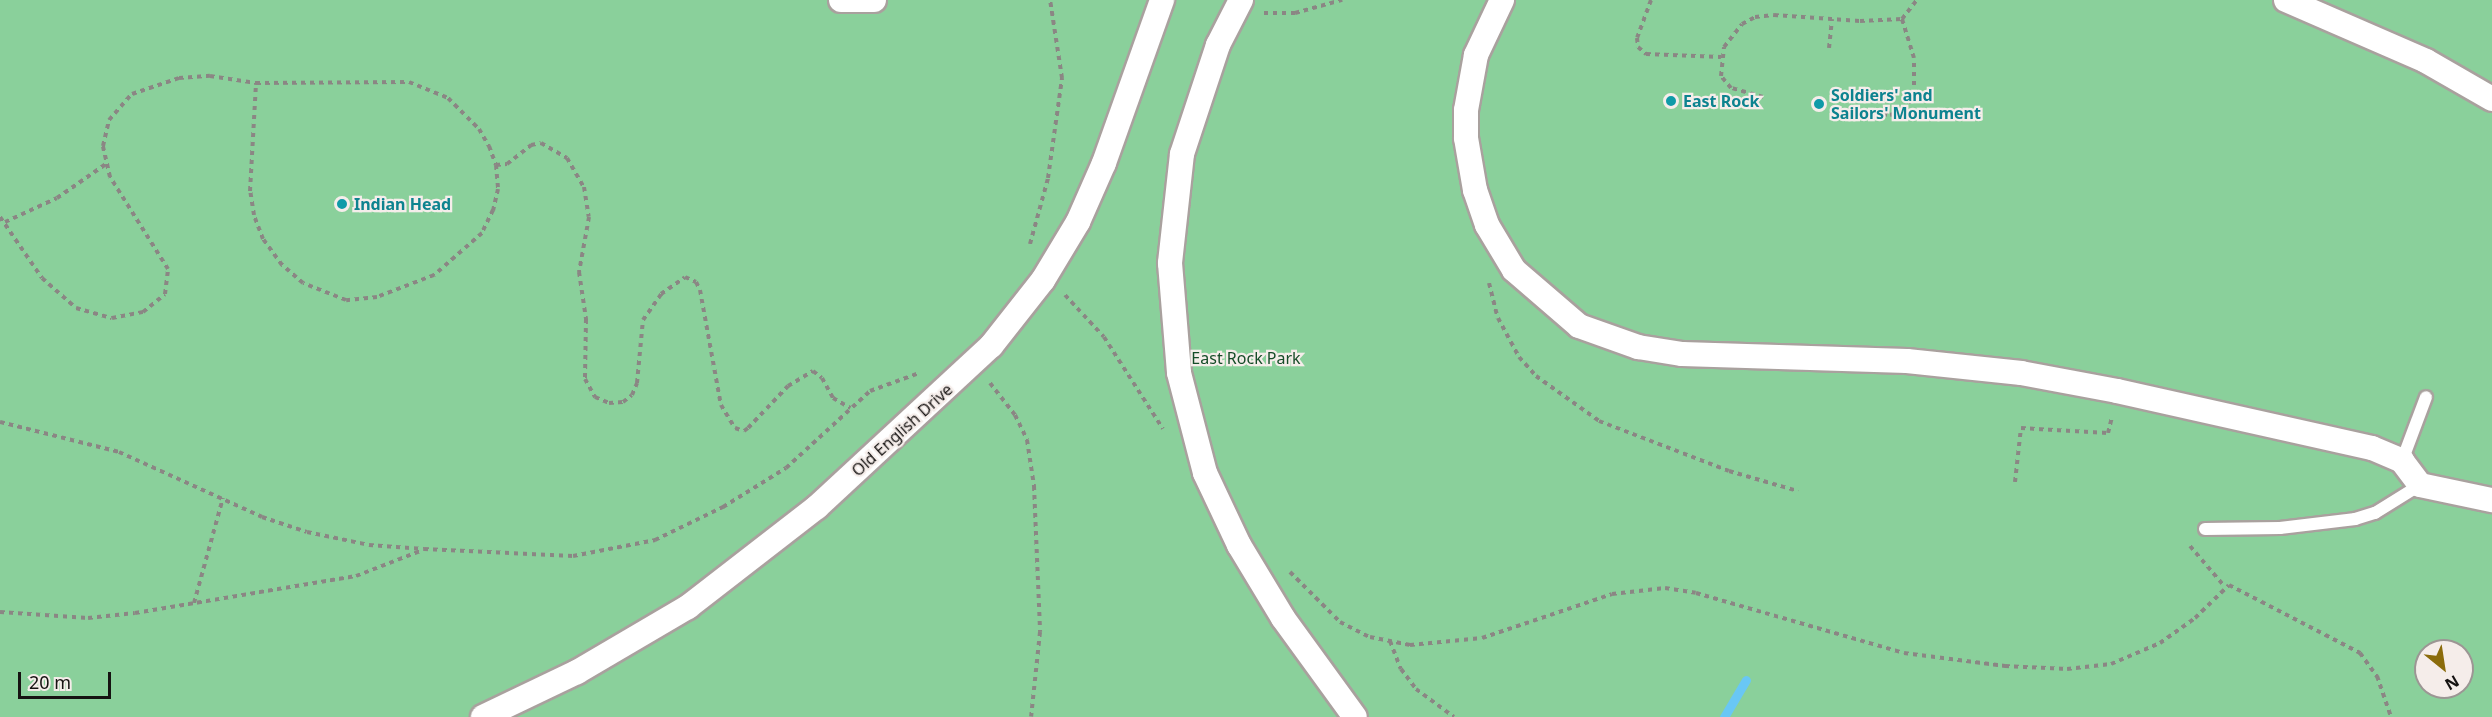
<!DOCTYPE html>
<style>
body{margin:0}
#map{position:relative;width:2492px;height:717px;overflow:hidden;background:#f5edea;font-family:"Noto Sans",sans-serif}
div>[style]{position:absolute}
.green>*{inset:0;background:#8ad09b}
.stream>*{height:9px;margin:-4.5px;padding:0 4.5px;transform-origin:4.5px;border-radius:4.5px;background:#69c7f5}
.path>*{height:4px;margin-top:-2px;transform-origin:0;background:repeating-linear-gradient(90deg,#8b8684 0 4.5px,transparent 0 9px)}
.roads{filter:drop-shadow(2px 0 #a9a19e) drop-shadow(-2px 0 #a9a19e) drop-shadow(0 2px #a9a19e) drop-shadow(0 -2px #a9a19e)}
.lane>*{height:12px;margin:-6px;padding:0 6px;transform-origin:6px;border-radius:6px;background:#fff}
.street>*{height:24px;margin:-12px;padding:0 12px;transform-origin:12px;border-radius:12px;background:#fff}
.dots>*{width:16px;height:16px;translate:-50% -50%;box-sizing:border-box;border:3px solid #f5edea;border-radius:50%}
span{translate:-50% -50%;white-space:nowrap;text-align:center;line-height:1.15;-webkit-text-stroke:4.5px #f5edea;paint-order:stroke}
.culture-label{font-size:16px;color:#0d838f;font-weight:700}
.left{translate:0 -50%;text-align:left}
.park-label{font-size:16px;color:#154c28}
.street-label{font-size:16px;color:#161312}
.north{position:absolute;left:2414px;top:639px;width:60px;height:60px;box-sizing:border-box;background:#f5edea;border:2px solid #9c9694;border-radius:50%;rotate:150deg;font-size:16px;font-weight:700;line-height:24px;text-align:center;color:#161312}
.north::after{content:'';display:block;margin:auto;width:21px;height:27px;background:#8b6c0c;clip-path:polygon(50% 0,100% 100%,50% 72%,0 100%)}
.scale{position:absolute;left:18px;top:672px;width:93px;height:27px;box-sizing:border-box;border:3px solid #161312;border-top:0;padding-left:8px;font-size:18px;line-height:21px;white-space:nowrap;color:#161312;-webkit-text-stroke:4px #f5edea;paint-order:stroke}
</style>
<div id="map">
<div class="green">
<i style="clip-path:polygon(evenodd,0 0,2492px 0,2492px 717px,0 717px,0 0,2426px 651px,2462px 651px,2462px 687px,2426px 687px,2426px 651px)"></i>
</div>
<div class="stream">
<i style="left:1724px;top:717px;width:43px;rotate:-59.3deg"></i>
</div>
<div class="path">
<i style="left:1651px;top:0;width:40px;rotate:110.2deg"></i>
<i style="left:1637px;top:38px;width:9px;rotate:84deg"></i>
<i style="left:1638px;top:47px;width:11px;rotate:41deg"></i>
<i style="left:1646px;top:54px;width:75px;rotate:2.3deg"></i>
<i style="left:1264px;top:13px;width:31px"></i>
<i style="left:1295px;top:13px;width:49px;rotate:-15.5deg"></i>
<i style="left:1829px;top:48px;width:29px;rotate:-84deg"></i>
<i style="left:1763px;top:97px;width:33px;rotate:-164deg"></i>
<i style="left:1731px;top:88px;width:16px;rotate:-130deg"></i>
<i style="left:1721px;top:76px;width:29px;rotate:-84deg"></i>
<i style="left:1724px;top:47px;width:29px;rotate:-52deg"></i>
<i style="left:1742px;top:24px;width:15px;rotate:-28deg"></i>
<i style="left:1755px;top:17px;width:19px;rotate:-6deg"></i>
<i style="left:1774px;top:15px;width:86px;rotate:4deg"></i>
<i style="left:1860px;top:21px;width:42px;rotate:-2.7deg"></i>
<i style="left:1902px;top:19px;width:24px;rotate:-52deg"></i>
<i style="left:1874px;top:113px;width:16px;rotate:7deg"></i>
<i style="left:1890px;top:115px;width:15px;rotate:-16deg"></i>
<i style="left:1904px;top:111px;width:20px;rotate:-60deg"></i>
<i style="left:1914px;top:94px;width:36px;rotate:-90deg"></i>
<i style="left:1914px;top:58px;width:41px;rotate:-107.1deg"></i>
<i style="left:496px;top:165px;width:11px;rotate:-5deg"></i>
<i style="left:507px;top:164px;width:31px;rotate:-38deg"></i>
<i style="left:531px;top:145px;width:10px;rotate:-11deg"></i>
<i style="left:541px;top:143px;width:30px;rotate:30deg"></i>
<i style="left:567px;top:158px;width:34px;rotate:60deg"></i>
<i style="left:584px;top:187px;width:30px;rotate:81deg"></i>
<i style="left:589px;top:217px;width:56px;rotate:100.3deg"></i>
<i style="left:579px;top:272px;width:48px;rotate:81.5deg"></i>
<i style="left:586px;top:319px;width:60px;rotate:91deg"></i>
<i style="left:585px;top:379px;width:21px;rotate:61deg"></i>
<i style="left:595px;top:397px;width:15px;rotate:23deg"></i>
<i style="left:609px;top:403px;width:14px;rotate:-4deg"></i>
<i style="left:623px;top:402px;width:11px;rotate:-38deg"></i>
<i style="left:632px;top:395px;width:13px;rotate:-67deg"></i>
<i style="left:637px;top:383px;width:63px;rotate:-84.6deg"></i>
<i style="left:643px;top:320px;width:32px;rotate:-55deg"></i>
<i style="left:661px;top:294px;width:29px;rotate:-35deg"></i>
<i style="left:685px;top:277px;width:12px;rotate:24deg"></i>
<i style="left:696px;top:282px;width:9px;rotate:63deg"></i>
<i style="left:700px;top:290px;width:117px;rotate:79.7deg"></i>
<i style="left:721px;top:405px;width:27px;rotate:59deg"></i>
<i style="left:735px;top:428px;width:9px;rotate:18deg"></i>
<i style="left:744px;top:431px;width:5px;rotate:-37deg"></i>
<i style="left:748px;top:428px;width:58px;rotate:-46.4deg"></i>
<i style="left:788px;top:386px;width:29px;rotate:-31deg"></i>
<i style="left:813px;top:371px;width:11px;rotate:38deg"></i>
<i style="left:822px;top:378px;width:23px;rotate:61deg"></i>
<i style="left:833px;top:398px;width:20px;rotate:30deg"></i>
<i style="left:0;top:217px;width:74px;rotate:55.5deg"></i>
<i style="left:42px;top:278px;width:45px;rotate:41.4deg"></i>
<i style="left:76px;top:308px;width:37px;rotate:16deg"></i>
<i style="left:112px;top:318px;width:32px;rotate:-11deg"></i>
<i style="left:143px;top:312px;width:28px;rotate:-39deg"></i>
<i style="left:165px;top:294px;width:25px;rotate:-83deg"></i>
<i style="left:168px;top:269px;width:109px;rotate:-122.2deg"></i>
<i style="left:110px;top:177px;width:32px;rotate:-103deg"></i>
<i style="left:103px;top:146px;width:27px;rotate:-77deg"></i>
<i style="left:109px;top:120px;width:35px;rotate:-49deg"></i>
<i style="left:132px;top:94px;width:50px;rotate:-18.8deg"></i>
<i style="left:179px;top:78px;width:31px;rotate:-4deg"></i>
<i style="left:210px;top:76px;width:47px;rotate:8.7deg"></i>
<i style="left:256px;top:83px;width:153px;rotate:-0.4deg"></i>
<i style="left:409px;top:82px;width:42px;rotate:22.3deg"></i>
<i style="left:448px;top:98px;width:44px;rotate:45deg"></i>
<i style="left:479px;top:129px;width:20px;rotate:60deg"></i>
<i style="left:489px;top:146px;width:20px;rotate:70deg"></i>
<i style="left:496px;top:165px;width:24px;rotate:85deg"></i>
<i style="left:498px;top:189px;width:22px;rotate:103deg"></i>
<i style="left:493px;top:210px;width:25px;rotate:116deg"></i>
<i style="left:482px;top:233px;width:64px;rotate:138.8deg"></i>
<i style="left:434px;top:275px;width:61px;rotate:158.9deg"></i>
<i style="left:377px;top:297px;width:31px;rotate:174deg"></i>
<i style="left:346px;top:300px;width:46px;rotate:-158.4deg"></i>
<i style="left:303px;top:283px;width:28px;rotate:-139deg"></i>
<i style="left:282px;top:265px;width:32px;rotate:-126deg"></i>
<i style="left:263px;top:239px;width:26px;rotate:-111deg"></i>
<i style="left:254px;top:215px;width:24px;rotate:-99deg"></i>
<i style="left:250px;top:191px;width:108px;rotate:-86.8deg"></i>
<i style="left:5px;top:222px;width:57px;rotate:-24.8deg"></i>
<i style="left:57px;top:198px;width:60px;rotate:-34.8deg"></i>
<i style="left:1030px;top:244px;width:68px;rotate:-74.7deg"></i>
<i style="left:1048px;top:178px;width:101px;rotate:-82deg"></i>
<i style="left:1062px;top:78px;width:79px;rotate:-98.7deg"></i>
<i style="left:1489px;top:283px;width:36px;rotate:76deg"></i>
<i style="left:1498px;top:318px;width:44px;rotate:61.7deg"></i>
<i style="left:1519px;top:357px;width:25px;rotate:48deg"></i>
<i style="left:1536px;top:376px;width:77px;rotate:35.5deg"></i>
<i style="left:1599px;top:421px;width:139px;rotate:21deg"></i>
<i style="left:1729px;top:471px;width:72px;rotate:16.2deg"></i>
<i style="left:1065px;top:295px;width:57px;rotate:47.1deg"></i>
<i style="left:1104px;top:337px;width:109px;rotate:57.3deg"></i>
<i style="left:990px;top:383px;width:41px;rotate:52deg"></i>
<i style="left:1015px;top:415px;width:28px;rotate:64deg"></i>
<i style="left:1027px;top:440px;width:47px;rotate:81.3deg"></i>
<i style="left:1034px;top:486px;width:146px;rotate:87.6deg"></i>
<i style="left:1040px;top:632px;width:85px;rotate:96deg"></i>
<i style="left:0;top:422px;width:123px;rotate:14.1deg"></i>
<i style="left:119px;top:452px;width:157px;rotate:24.4deg"></i>
<i style="left:262px;top:517px;width:47px;rotate:18.4deg"></i>
<i style="left:307px;top:532px;width:63px;rotate:11.8deg"></i>
<i style="left:369px;top:545px;width:55px;rotate:4.2deg"></i>
<i style="left:424px;top:549px;width:149px;rotate:2.7deg"></i>
<i style="left:573px;top:556px;width:84px;rotate:-11deg"></i>
<i style="left:655px;top:540px;width:76px;rotate:-25.9deg"></i>
<i style="left:723px;top:507px;width:74px;rotate:-31.8deg"></i>
<i style="left:786px;top:468px;width:114px;rotate:-42.5deg"></i>
<i style="left:870px;top:391px;width:52px;rotate:-20.2deg"></i>
<i style="left:2015px;top:482px;width:54px;rotate:-83.7deg"></i>
<i style="left:2021px;top:428px;width:87px;rotate:3.3deg"></i>
<i style="left:2108px;top:433px;width:16px;rotate:-76deg"></i>
<i style="left:2190px;top:546px;width:54px;rotate:49.5deg"></i>
<i style="left:1290px;top:572px;width:71px;rotate:45deg"></i>
<i style="left:1340px;top:622px;width:34px;rotate:27deg"></i>
<i style="left:1370px;top:637px;width:41px;rotate:11.3deg"></i>
<i style="left:1410px;top:645px;width:72px;rotate:-5.6deg"></i>
<i style="left:1482px;top:638px;width:137px;rotate:-18.7deg"></i>
<i style="left:1612px;top:594px;width:53px;rotate:-6.5deg"></i>
<i style="left:1665px;top:588px;width:31px;rotate:9deg"></i>
<i style="left:1696px;top:593px;width:216px;rotate:16.1deg"></i>
<i style="left:1904px;top:653px;width:102px;rotate:7.3deg"></i>
<i style="left:2005px;top:666px;width:62px;rotate:2.8deg"></i>
<i style="left:2067px;top:669px;width:44px;rotate:-6.5deg"></i>
<i style="left:2111px;top:664px;width:53px;rotate:-23.2deg"></i>
<i style="left:2160px;top:643px;width:43px;rotate:-35.5deg"></i>
<i style="left:2195px;top:618px;width:47px;rotate:-44.1deg"></i>
<i style="left:2229px;top:585px;width:148px;rotate:27.4deg"></i>
<i style="left:2360px;top:653px;width:29px;rotate:54deg"></i>
<i style="left:2377px;top:676px;width:43px;rotate:71.1deg"></i>
<i style="left:194px;top:603px;width:109px;rotate:-74.6deg"></i>
<i style="left:0;top:612px;width:88px;rotate:3.9deg"></i>
<i style="left:88px;top:618px;width:47px;rotate:-6.1deg"></i>
<i style="left:135px;top:613px;width:224px;rotate:-9.5deg"></i>
<i style="left:356px;top:576px;width:72px;rotate:-21.2deg"></i>
<i style="left:1390px;top:641px;width:30px;rotate:69deg"></i>
<i style="left:1401px;top:669px;width:25px;rotate:53deg"></i>
<i style="left:1416px;top:689px;width:47px;rotate:36.4deg"></i>
</div>
<div class="roads">
<div class="lane">
<i style="left:2402px;top:461px;width:68px;rotate:-69.4deg"></i>
<i style="left:2205px;top:529px;width:75px;rotate:-0.8deg"></i>
<i style="left:2280px;top:528px;width:76px;rotate:-6.8deg"></i>
<i style="left:2355px;top:519px;width:21px;rotate:-17deg"></i>
<i style="left:2375px;top:513px;width:53px;rotate:-31.9deg"></i>
</div>
<div class="street">
<i style="left:841px;top:0;width:33px"></i>
<i style="left:1241px;top:0;width:51px;rotate:117.1deg"></i>
<i style="left:1218px;top:45px;width:115px;rotate:108.3deg"></i>
<i style="left:1182px;top:154px;width:110px;rotate:96.3deg"></i>
<i style="left:1170px;top:263px;width:110px;rotate:85.3deg"></i>
<i style="left:1179px;top:373px;width:103px;rotate:75.4deg"></i>
<i style="left:1205px;top:473px;width:80px;rotate:64.7deg"></i>
<i style="left:1239px;top:545px;width:85px;rotate:58.9deg"></i>
<i style="left:1283px;top:618px;width:122px;rotate:54deg"></i>
<i style="left:1502px;top:0;width:61px;rotate:115.3deg"></i>
<i style="left:1476px;top:55px;width:56px;rotate:100.3deg"></i>
<i style="left:1466px;top:110px;width:28px;rotate:90deg"></i>
<i style="left:1466px;top:138px;width:53px;rotate:80.2deg"></i>
<i style="left:1475px;top:190px;width:37px;rotate:71deg"></i>
<i style="left:1487px;top:225px;width:52px;rotate:59deg"></i>
<i style="left:1514px;top:270px;width:86px;rotate:40.7deg"></i>
<i style="left:1579px;top:326px;width:63px;rotate:19.6deg"></i>
<i style="left:1638px;top:347px;width:45px;rotate:9deg"></i>
<i style="left:1682px;top:354px;width:225px;rotate:1.8deg"></i>
<i style="left:1907px;top:361px;width:115px;rotate:6deg"></i>
<i style="left:2021px;top:373px;width:98px;rotate:10.6deg"></i>
<i style="left:2117px;top:391px;width:261px;rotate:12.6deg"></i>
<i style="left:2372px;top:448px;width:33px;rotate:23deg"></i>
<i style="left:2402px;top:461px;width:30px;rotate:53deg"></i>
<i style="left:2420px;top:485px;width:74px;rotate:11.8deg"></i>
<i style="left:2286px;top:0;width:153px;rotate:23.5deg"></i>
<i style="left:2426px;top:61px;width:76px;rotate:29.9deg"></i>
<i style="left:483px;top:717px;width:104px;rotate:-25.6deg"></i>
<i style="left:577px;top:672px;width:129px;rotate:-30.4deg"></i>
<i style="left:688px;top:607px;width:163px;rotate:-37.8deg"></i>
<i style="left:817px;top:507px;width:237px;rotate:-42.8deg"></i>
<i style="left:991px;top:346px;width:84px;rotate:-51.8deg"></i>
<i style="left:1043px;top:280px;width:68px;rotate:-58.9deg"></i>
<i style="left:1078px;top:222px;width:64px;rotate:-66.2deg"></i>
<i style="left:1104px;top:163px;width:173px;rotate:-70.4deg"></i>
</div>
</div>
<div class="dots">
<i style="left:1671px;top:101px;background:#0f9aa8"></i>
<i style="left:1819px;top:104px;background:#0f9aa8"></i>
<i style="left:342px;top:204px;background:#0f9aa8"></i>
</div>
<div class="culture-label">
<span class="left" style="left:1831px;top:104px">Soldiers' and<br>Sailors' Monument</span>
<span class="left" style="left:1683px;top:101px">East Rock</span>
<span class="left" style="left:354px;top:204px">Indian Head</span>
</div>
<div class="park-label">
<span style="left:1246px;top:358px">East Rock Park</span>
</div>
<div class="street-label">
<span style="left:902px;top:430px;rotate:-42deg">Old English Drive</span>
</div>
<div class="north">N</div>
<div class="scale">20 m</div>
</div>
